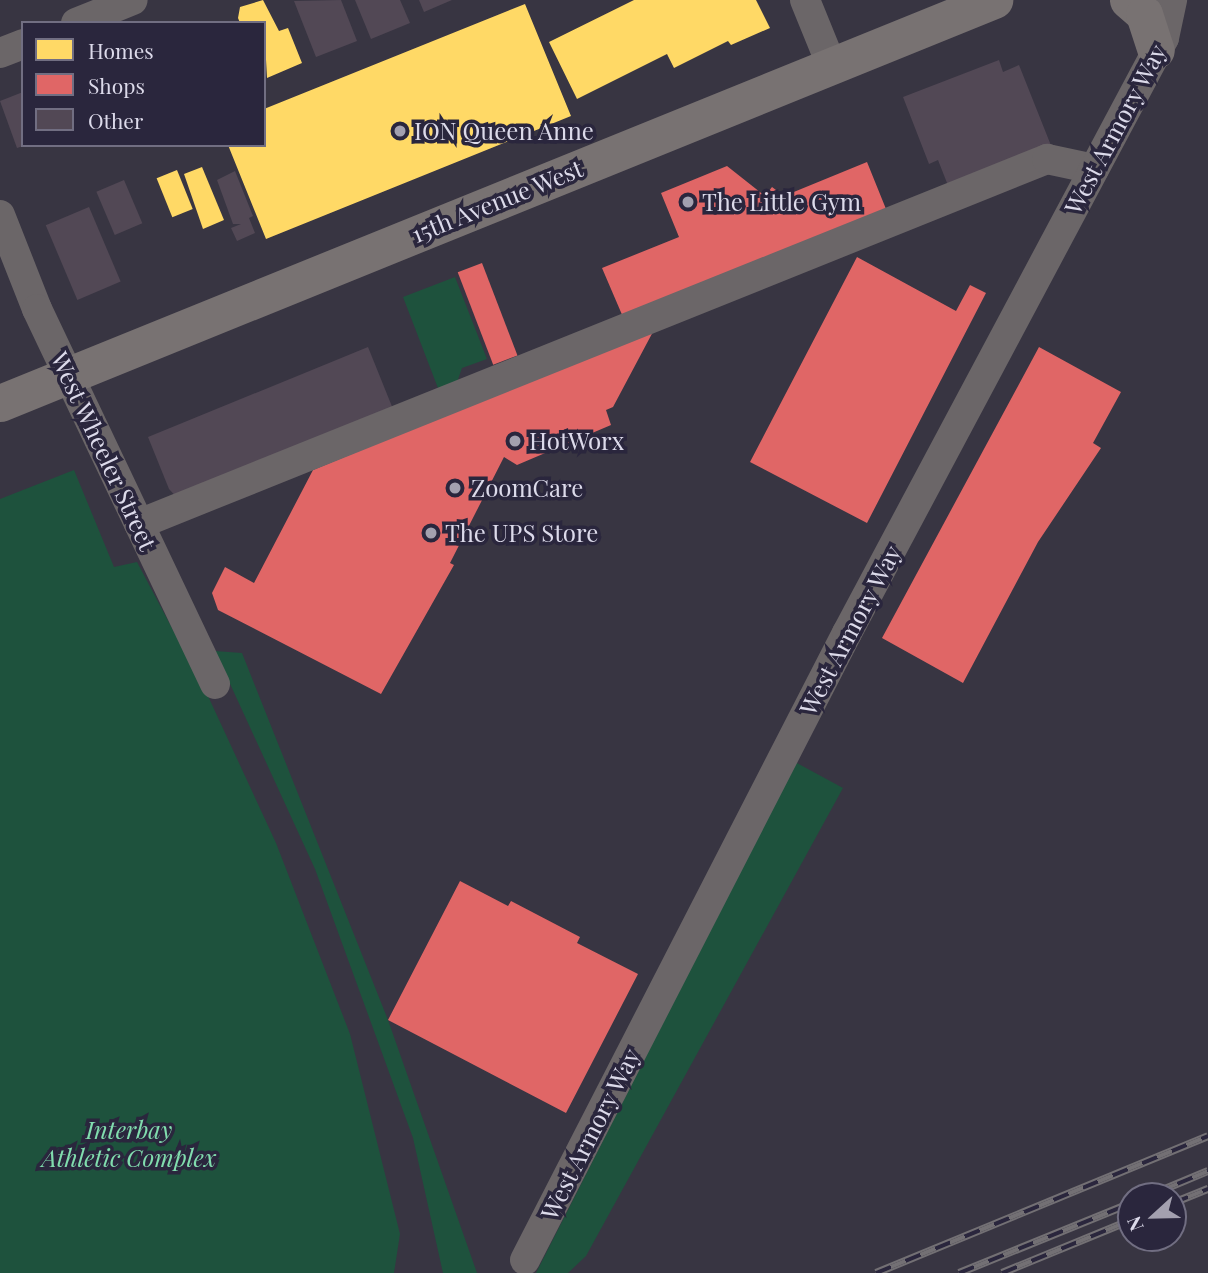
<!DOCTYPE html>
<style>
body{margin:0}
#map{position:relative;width:1208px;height:1273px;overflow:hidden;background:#383542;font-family:"Playfair Display",serif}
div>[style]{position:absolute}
.green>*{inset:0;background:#1e523d}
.homes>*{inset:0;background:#ffd966;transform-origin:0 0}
.shops>*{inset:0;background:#e06666;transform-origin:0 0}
.building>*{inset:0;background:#524855;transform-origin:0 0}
.minor>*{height:30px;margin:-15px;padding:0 15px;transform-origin:15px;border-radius:15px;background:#6b6668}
.major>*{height:37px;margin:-18.5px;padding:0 18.5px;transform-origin:18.5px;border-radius:18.5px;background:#787272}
.rail>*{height:8px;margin-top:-4px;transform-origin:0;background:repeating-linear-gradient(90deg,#2a263d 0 16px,#737074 0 32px);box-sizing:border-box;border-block:2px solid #737074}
.dots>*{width:19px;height:19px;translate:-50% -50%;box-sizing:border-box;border:4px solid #2a263d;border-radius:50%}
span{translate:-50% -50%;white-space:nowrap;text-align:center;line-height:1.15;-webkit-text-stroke:7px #2a263d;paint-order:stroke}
.street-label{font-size:24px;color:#dcdaea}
.poi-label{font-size:24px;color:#dcdaea}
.left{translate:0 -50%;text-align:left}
.park-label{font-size:24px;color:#81ddae;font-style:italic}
.legend{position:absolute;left:21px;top:21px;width:245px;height:126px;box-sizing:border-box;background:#2a263d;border:2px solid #716e82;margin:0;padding:9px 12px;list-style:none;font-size:21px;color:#dcdaea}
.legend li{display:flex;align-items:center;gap:14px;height:35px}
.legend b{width:35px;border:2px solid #716e82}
.north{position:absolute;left:1117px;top:1182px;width:70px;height:70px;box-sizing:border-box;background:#2a263d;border:2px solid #716e82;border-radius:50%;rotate:248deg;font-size:19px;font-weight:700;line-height:28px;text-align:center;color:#dcdaea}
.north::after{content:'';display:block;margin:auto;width:24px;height:32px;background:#a3a0af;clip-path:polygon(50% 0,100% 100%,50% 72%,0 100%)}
</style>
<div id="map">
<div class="green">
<i style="clip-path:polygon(455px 277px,487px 359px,462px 368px,455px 388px,441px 396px,403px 297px)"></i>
<i style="clip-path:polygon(74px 470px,114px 567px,137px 562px,208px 696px,276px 843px,350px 1034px,400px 1234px,394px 1273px,0 1273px,0 499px)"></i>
<i style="clip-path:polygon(215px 651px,242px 653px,388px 1020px,477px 1273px,443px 1273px,413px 1138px,315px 869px)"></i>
<i style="clip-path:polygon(795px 762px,843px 788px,586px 1256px,568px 1273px,536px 1273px)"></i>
</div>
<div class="homes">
<i style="clip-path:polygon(263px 0,279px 31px,288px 28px,302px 63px,267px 78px,264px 23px,240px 23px,238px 18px,240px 7px)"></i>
<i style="clip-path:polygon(634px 0,756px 0,770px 28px,731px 45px,728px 41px,674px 68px,667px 54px,577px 99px,549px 42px)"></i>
<i style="clip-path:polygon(525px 4px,571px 116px,266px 239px,228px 145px,264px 145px,264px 109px)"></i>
<i style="clip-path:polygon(202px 167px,224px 220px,203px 229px,184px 174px)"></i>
<i style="left:177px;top:170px;width:42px;height:22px;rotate:68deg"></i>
</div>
<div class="shops">
<i style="clip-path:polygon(867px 162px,886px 209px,623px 317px,602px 268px,679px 237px,661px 193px,727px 166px,765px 196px,772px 187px,784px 196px)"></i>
<i style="clip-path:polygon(857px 257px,956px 311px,970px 285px,986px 293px,867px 523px,750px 462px)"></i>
<i style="left:482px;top:263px;width:99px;height:26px;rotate:69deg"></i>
<i style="clip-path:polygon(655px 328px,613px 407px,606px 410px,611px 425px,517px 465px,504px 457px,450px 563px,454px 565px,381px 694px,218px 610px,212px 593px,225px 567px,254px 583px,313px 470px)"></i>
<i style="clip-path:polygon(1039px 347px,1121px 392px,1093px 443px,1101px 448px,1038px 542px,963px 683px,882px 638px)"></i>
<i style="clip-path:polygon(460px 881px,508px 906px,511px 901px,580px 937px,577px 943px,638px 974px,566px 1113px,388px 1020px)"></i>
</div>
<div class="building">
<i style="clip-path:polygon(341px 0,357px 41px,316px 57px,294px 1px)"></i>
<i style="clip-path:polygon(355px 0,400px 0,410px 23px,371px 39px)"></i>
<i style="clip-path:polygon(419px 0,452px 0,424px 12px)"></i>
<i style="clip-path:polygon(999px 60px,1003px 72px,1019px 65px,1052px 148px,949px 188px,938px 160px,929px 164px,903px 97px)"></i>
<i style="clip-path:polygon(23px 92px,23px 146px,17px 148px,0 101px)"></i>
<i style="clip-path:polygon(235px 171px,253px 216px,249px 218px,255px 233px,237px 241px,231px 228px,241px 224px,233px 224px,217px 180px)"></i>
<i style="left:124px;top:180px;width:47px;height:30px;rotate:67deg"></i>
<i style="left:89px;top:207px;width:81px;height:47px;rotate:67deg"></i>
<i style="clip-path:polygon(368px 347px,395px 414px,180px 501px,169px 489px,148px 437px)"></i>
</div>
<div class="minor">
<i style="left:805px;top:0;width:69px;rotate:67.9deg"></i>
<i style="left:76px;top:23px;width:61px;rotate:-22deg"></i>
<i style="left:0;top:53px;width:25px;rotate:-21deg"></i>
<i style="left:0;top:215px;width:101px;rotate:68.5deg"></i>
<i style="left:37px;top:309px;width:415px;rotate:64.6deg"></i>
<i style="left:139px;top:524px;width:979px;rotate:-21.9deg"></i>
<i style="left:1047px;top:159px;width:48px;rotate:12deg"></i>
<i style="left:525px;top:1260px;width:705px;rotate:-62.82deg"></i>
<i style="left:847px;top:633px;width:674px;rotate:-61.95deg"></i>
<i style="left:1164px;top:38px;width:39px;rotate:-78deg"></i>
</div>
<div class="major">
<i style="left:1128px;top:0;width:21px;rotate:41deg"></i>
<i style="left:1144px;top:14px;width:38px;rotate:72deg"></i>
<i style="left:0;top:403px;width:1073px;rotate:-22.07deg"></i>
</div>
<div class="rail">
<i style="left:1148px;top:1196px;width:65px;rotate:-22.6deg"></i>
<i style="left:1173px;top:1203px;width:38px;rotate:-22deg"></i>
<i style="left:876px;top:1273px;width:359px;rotate:-22.4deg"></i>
<i style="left:959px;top:1273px;width:186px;rotate:-22.1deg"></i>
<i style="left:1002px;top:1273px;width:139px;rotate:-22.3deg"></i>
</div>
<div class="dots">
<i style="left:400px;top:131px;background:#a3a0af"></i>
<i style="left:688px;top:202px;background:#a3a0af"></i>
<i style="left:515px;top:441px;background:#a3a0af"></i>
<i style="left:455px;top:488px;background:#a3a0af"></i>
<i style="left:431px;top:533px;background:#a3a0af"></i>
</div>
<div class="street-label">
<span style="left:1115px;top:129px;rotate:-62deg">West Armory Way</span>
<span style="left:497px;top:201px;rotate:-22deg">15th Avenue West</span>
<span style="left:104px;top:451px;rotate:65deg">West Wheeler Street</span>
<span style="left:850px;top:630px;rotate:-62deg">West Armory Way</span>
<span style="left:590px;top:1134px;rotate:-63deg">West Armory Way</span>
</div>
<div class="poi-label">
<span class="left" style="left:414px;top:131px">ION Queen Anne</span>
<span class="left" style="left:702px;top:202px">The Little Gym</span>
<span class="left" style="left:529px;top:441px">HotWorx</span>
<span class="left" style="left:471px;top:488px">ZoomCare</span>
<span class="left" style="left:445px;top:533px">The UPS Store</span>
</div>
<div class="park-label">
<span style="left:129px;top:1144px">Interbay<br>Athletic Complex</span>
</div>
<ul class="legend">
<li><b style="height:19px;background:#ffd966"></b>Homes</li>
<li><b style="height:19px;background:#e06666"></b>Shops</li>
<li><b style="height:19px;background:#524855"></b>Other</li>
</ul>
<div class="north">N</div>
</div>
